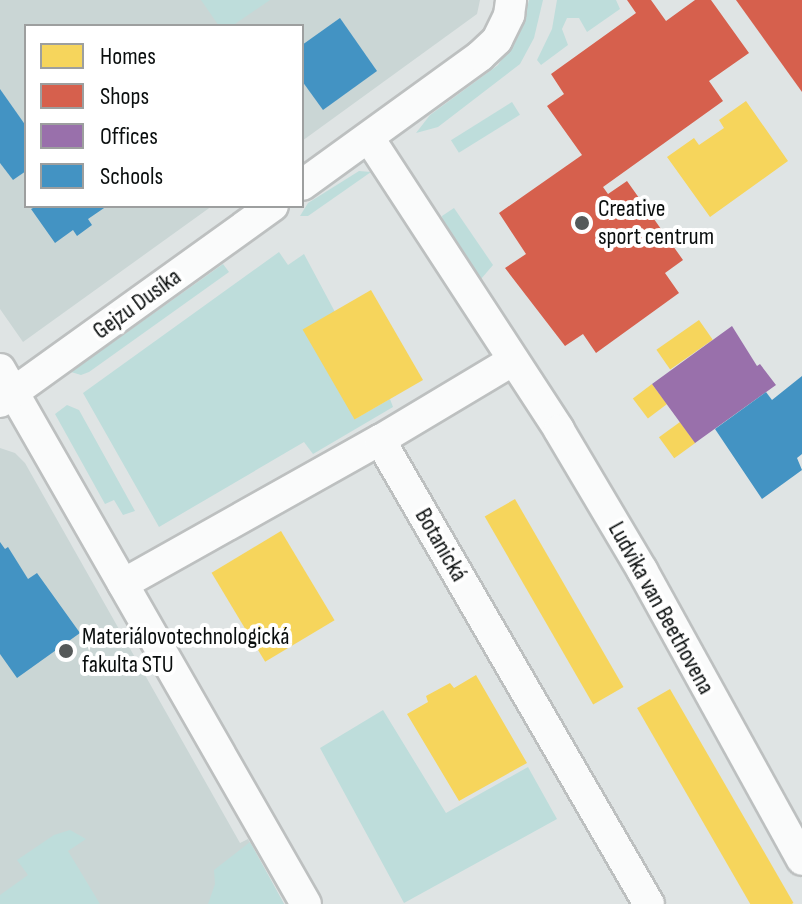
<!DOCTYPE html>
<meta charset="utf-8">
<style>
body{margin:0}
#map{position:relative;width:802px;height:904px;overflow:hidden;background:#dfe4e4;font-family:"Sofia Sans Condensed",sans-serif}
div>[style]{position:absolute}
.built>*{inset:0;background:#cad6d5}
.green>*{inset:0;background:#bedddb;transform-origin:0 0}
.homes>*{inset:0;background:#f6d55c;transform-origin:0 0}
.shops>*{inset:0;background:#d6604d}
.offices>*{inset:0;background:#9970ab}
.schools>*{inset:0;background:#4393c3}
.roads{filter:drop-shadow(2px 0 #bdc0c0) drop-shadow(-2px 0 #bdc0c0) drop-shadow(0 2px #bdc0c0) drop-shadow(0 -2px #bdc0c0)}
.minor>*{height:30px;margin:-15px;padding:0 15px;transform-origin:15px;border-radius:15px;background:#fafbfb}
.dots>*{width:22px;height:22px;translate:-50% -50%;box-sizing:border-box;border:4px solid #fff;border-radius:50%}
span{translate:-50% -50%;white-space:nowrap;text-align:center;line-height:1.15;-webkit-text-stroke:8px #fff;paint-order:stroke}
.poi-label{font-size:24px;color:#0a0e0e}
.left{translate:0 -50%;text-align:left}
.street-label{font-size:24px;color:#0a0e0e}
.legend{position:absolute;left:24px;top:24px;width:280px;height:184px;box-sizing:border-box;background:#fff;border:2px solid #9d9f9f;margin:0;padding:10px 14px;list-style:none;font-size:24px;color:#0a0e0e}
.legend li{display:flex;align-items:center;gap:16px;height:40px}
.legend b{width:40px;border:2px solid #9d9f9f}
</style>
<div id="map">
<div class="built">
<i style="clip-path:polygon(0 0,480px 0,477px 14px,302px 141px,302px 26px,26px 26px,26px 206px,212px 206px,23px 342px,0 309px)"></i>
<i style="clip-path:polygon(0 448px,15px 453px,25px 463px,240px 843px,248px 839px,284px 904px,0 904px)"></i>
</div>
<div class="green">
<i style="clip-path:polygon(201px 0,270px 0,232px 26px,219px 26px)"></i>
<i style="clip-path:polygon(529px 0,543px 0,534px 38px,520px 64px,438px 127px,416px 133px,430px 115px,498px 65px,521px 30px)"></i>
<i style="clip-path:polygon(557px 0,616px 0,620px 9px,587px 32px,579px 18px,567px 18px,562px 29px,568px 45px,541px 65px,537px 60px,552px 29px)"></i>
<i style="left:512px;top:102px;width:15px;height:72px;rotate:58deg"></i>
<i style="clip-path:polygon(359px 171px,371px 172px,308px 216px,300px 216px,308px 203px)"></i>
<i style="clip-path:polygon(454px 208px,493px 265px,481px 279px,443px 224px,442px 216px)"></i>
<i style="clip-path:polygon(279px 252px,288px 265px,304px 254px,335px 312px,355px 419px,390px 399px,393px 407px,313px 454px,304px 442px,159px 527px,83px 393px)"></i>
<i style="clip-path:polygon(223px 264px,229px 272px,89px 372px,81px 375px,71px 372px)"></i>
<i style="clip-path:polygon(67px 405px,79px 410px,135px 511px,123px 515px,114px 500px,105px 504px,55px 414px)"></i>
<i style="clip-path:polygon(383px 710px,446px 813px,528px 767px,557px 819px,404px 903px,320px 748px)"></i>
<i style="clip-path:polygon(70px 830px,86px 839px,68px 851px,100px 904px,0 904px,0 895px,28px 875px,17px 860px,54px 835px)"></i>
<i style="clip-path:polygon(250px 842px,284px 904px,208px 904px,215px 884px,214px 870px)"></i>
</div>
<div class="homes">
<i style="clip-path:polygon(746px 101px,788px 161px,710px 217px,667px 157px,694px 138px,699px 145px,724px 128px,719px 120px)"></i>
<i style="left:371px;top:290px;width:104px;height:79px;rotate:60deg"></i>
<i style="left:699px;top:320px;width:24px;height:52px;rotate:55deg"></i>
<i style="left:652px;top:384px;width:25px;height:24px;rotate:53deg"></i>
<i style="left:680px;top:422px;width:26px;height:26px;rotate:54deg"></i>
<i style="left:515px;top:499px;width:217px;height:35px;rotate:60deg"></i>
<i style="left:281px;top:531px;width:104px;height:81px;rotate:59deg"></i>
<i style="clip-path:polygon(476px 675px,527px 763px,459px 801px,407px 714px,428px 702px,426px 696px,450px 683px,454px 688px)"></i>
<i style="left:670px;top:689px;width:247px;height:38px;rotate:60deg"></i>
</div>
<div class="shops">
<i style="clip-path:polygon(627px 0,651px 0,666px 21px,695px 0,711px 0,749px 53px,709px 81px,723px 101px,603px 187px,608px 194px,627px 181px,683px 260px,665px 273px,679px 293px,596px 353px,583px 334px,565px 346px,505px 268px,526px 254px,499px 213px,582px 155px,547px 106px,564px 94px,551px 74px,636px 13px)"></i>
<i style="clip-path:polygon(736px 0,802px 0,802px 92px)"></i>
</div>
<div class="offices">
<i style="clip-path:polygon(732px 326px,757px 366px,760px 364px,776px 385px,695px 443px,652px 384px)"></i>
</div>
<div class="schools">
<i style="clip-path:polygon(340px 18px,377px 71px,323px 110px,302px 81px,302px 45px)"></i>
<i style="clip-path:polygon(0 89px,26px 126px,26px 171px,13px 180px,0 163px)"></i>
<i style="clip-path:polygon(37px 206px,107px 206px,88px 219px,92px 225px,77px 236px,73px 230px,55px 243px,31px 209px)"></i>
<i style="clip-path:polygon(802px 376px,802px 454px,797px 458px,802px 470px,762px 499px,715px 429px,766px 392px,772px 400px)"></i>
<i style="clip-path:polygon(0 542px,5px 549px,8px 547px,28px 579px,37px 573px,80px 633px,17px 678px,0 654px)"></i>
</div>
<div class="roads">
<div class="minor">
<i style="left:369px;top:138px;width:348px;rotate:56.9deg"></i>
<i style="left:559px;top:430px;width:163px;rotate:59.3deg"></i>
<i style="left:642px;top:570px;width:331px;rotate:61.1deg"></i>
<i style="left:302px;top:185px;width:220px;rotate:-35.9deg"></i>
<i style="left:480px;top:56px;width:23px;rotate:-43deg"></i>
<i style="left:497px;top:40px;width:28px;rotate:-64deg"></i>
<i style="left:509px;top:15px;width:15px;rotate:-82deg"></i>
<i style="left:0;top:369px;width:616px;rotate:60.23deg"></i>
<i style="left:0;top:402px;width:336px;rotate:-35.7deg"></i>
<i style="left:380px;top:440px;width:154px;rotate:-30.9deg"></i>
<i style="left:123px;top:584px;width:295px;rotate:-29.3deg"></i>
<i style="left:380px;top:440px;width:536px;rotate:59.9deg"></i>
</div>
</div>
<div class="dots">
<i style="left:582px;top:223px;background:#555959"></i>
<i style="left:66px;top:651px;background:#555959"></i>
</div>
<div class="poi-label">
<span class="left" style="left:598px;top:223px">Creative<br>sport centrum</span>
<span class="left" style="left:82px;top:651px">Materiálovotechnologická<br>fakulta STU</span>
</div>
<div class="street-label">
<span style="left:137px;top:304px;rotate:-36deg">Gejzu Dusíka</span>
<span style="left:441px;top:545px;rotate:60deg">Botanická</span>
<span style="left:661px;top:608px;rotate:61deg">Ludvika van Beethovena</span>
</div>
<ul class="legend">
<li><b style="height:22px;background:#f6d55c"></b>Homes</li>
<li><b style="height:22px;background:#d6604d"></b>Shops</li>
<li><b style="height:22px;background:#9970ab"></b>Offices</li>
<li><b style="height:22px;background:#4393c3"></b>Schools</li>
</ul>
</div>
